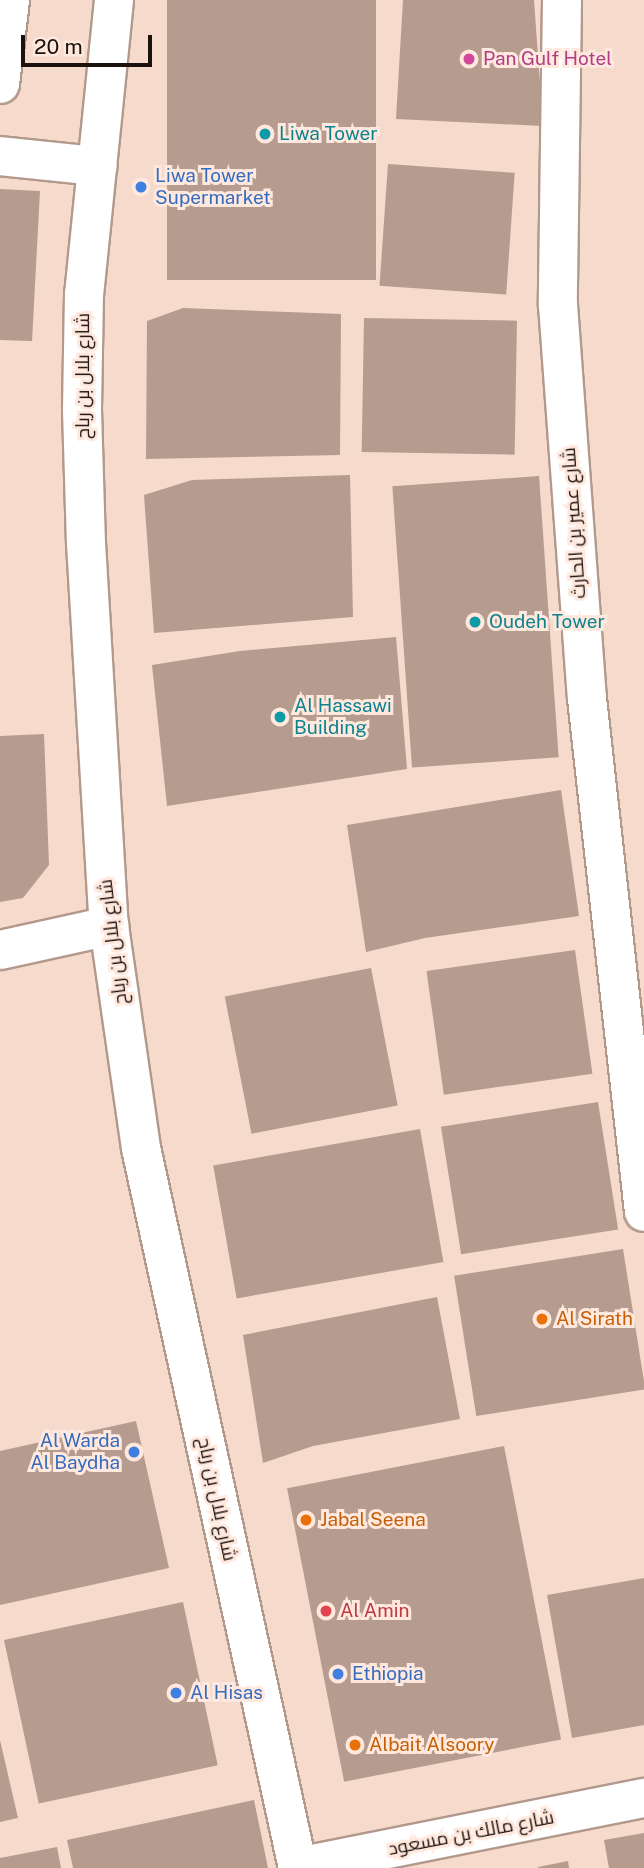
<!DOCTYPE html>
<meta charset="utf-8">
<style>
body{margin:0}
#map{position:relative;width:644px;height:1868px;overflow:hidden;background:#f6dacc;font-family:"Public Sans",Cairo,sans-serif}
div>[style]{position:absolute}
.building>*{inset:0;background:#b69c8e;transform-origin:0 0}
.roads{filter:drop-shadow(2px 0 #b3998c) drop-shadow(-2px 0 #b3998c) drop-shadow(0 2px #b3998c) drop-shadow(0 -2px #b3998c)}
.minor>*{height:38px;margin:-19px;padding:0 19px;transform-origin:19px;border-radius:19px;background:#fff}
.dots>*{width:19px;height:19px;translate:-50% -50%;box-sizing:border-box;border:4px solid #ffe8dd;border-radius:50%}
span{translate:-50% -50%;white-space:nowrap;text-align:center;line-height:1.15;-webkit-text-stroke:6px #ffe8dd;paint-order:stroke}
.hotel-label{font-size:19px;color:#b23c85}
.left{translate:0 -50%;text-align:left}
.culture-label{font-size:19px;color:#0d838f}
.shop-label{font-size:19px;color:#366cbe}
.right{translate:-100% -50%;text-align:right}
.street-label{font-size:19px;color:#1b110d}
.food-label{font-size:19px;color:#c56008}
.health-label{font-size:19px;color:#be3a42}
.scale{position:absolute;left:21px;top:35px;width:131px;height:32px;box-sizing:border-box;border:4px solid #1b110d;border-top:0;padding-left:9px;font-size:21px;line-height:24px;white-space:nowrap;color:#1b110d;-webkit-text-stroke:5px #ffe8dd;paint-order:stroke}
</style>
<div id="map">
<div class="building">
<i style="left:167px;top:0;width:209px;height:280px"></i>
<i style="clip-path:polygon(403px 0,534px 0,543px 126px,396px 119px)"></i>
<i style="left:388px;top:164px;width:127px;height:122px;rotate:4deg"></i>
<i style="clip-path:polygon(0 189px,40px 191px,32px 341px,0 340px)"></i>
<i style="clip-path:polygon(183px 308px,341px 314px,340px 455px,146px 459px,147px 321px)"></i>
<i style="left:364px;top:318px;width:153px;height:134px;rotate:1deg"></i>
<i style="clip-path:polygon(350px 475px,353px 617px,154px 633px,144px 495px,192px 480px)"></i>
<i style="left:539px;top:476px;width:282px;height:147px;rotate:86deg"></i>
<i style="clip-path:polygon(396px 637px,407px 769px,167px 806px,152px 665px,240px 651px)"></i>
<i style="clip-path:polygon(44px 734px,49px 865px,23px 898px,0 902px,0 736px)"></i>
<i style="clip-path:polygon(561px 790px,579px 916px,425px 938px,366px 952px,347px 825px)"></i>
<i style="left:575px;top:950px;width:125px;height:150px;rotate:82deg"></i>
<i style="left:371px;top:968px;width:140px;height:149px;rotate:79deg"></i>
<i style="left:598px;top:1102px;width:129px;height:159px;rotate:81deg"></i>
<i style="left:420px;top:1129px;width:135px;height:210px;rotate:80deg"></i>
<i style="left:623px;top:1249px;width:142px;height:171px;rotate:81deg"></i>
<i style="clip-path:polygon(437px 1297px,460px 1419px,313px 1446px,263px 1463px,243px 1335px)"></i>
<i style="clip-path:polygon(136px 1421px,169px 1568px,0 1605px,0 1451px)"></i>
<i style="left:504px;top:1446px;width:299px;height:221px;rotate:79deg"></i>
<i style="clip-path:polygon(644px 1578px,644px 1725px,572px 1738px,547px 1595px)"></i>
<i style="left:183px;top:1602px;width:167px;height:183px;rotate:78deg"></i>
<i style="clip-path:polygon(0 1740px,18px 1818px,0 1822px)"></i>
<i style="clip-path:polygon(254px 1800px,268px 1868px,73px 1868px,67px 1840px)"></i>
<i style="clip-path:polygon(644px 1833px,644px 1868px,609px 1868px,604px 1840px)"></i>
<i style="clip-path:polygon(57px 1847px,61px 1868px,0 1868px,0 1858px)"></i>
<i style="clip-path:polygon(568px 1861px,569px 1868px,538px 1868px,538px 1867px)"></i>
</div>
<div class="roads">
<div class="minor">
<i style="left:114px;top:0;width:296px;rotate:95.8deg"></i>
<i style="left:84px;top:294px;width:116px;rotate:91deg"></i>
<i style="left:82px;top:410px;width:133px;rotate:88.3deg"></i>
<i style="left:86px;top:543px;width:384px;rotate:86.6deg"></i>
<i style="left:109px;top:926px;width:224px;rotate:81.8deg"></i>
<i style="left:141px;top:1148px;width:737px;rotate:77.7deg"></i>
<i style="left:562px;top:0;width:305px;rotate:90.8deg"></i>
<i style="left:558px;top:305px;width:394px;rotate:85.8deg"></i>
<i style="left:587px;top:698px;width:517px;rotate:83.67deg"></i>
<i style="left:0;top:84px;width:85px;rotate:-83.2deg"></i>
<i style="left:0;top:156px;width:98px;rotate:5.9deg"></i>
<i style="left:0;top:950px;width:112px;rotate:-12.4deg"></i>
<i style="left:298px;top:1867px;width:353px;rotate:-11.3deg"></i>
</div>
</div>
<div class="dots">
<i style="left:469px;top:59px;background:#d1479c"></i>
<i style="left:265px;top:134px;background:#0f9aa8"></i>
<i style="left:141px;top:187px;background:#3f7fe0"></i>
<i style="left:475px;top:622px;background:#0f9aa8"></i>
<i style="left:280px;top:717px;background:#0f9aa8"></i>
<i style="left:542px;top:1319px;background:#e8710a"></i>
<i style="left:134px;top:1452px;background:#3f7fe0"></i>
<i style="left:306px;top:1520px;background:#e8710a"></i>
<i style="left:326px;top:1611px;background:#e0444e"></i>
<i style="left:338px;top:1674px;background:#3f7fe0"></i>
<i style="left:176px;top:1693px;background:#3f7fe0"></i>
<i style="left:355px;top:1745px;background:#e8710a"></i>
</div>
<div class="hotel-label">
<span class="left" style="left:483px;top:59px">Pan Gulf Hotel</span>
</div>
<div class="culture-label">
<span class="left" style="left:279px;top:134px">Liwa Tower</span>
<span class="left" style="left:489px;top:622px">Oudeh Tower</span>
<span class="left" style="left:294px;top:717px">Al Hassawi<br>Building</span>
</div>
<div class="shop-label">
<span class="left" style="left:155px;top:187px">Liwa Tower<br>Supermarket</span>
<span class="right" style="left:120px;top:1452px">Al Warda<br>Al Baydha</span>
<span class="left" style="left:352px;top:1674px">Ethiopia</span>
<span class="left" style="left:190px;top:1693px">Al Hisas</span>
</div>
<div class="street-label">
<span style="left:83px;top:376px;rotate:-90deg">شارع بلال بن رباح</span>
<span style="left:574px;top:523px;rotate:-94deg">شارع عمير بن الحارث</span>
<span style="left:113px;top:942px;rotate:-97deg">شارع بلال بن رباح</span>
<span style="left:217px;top:1499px;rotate:78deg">شارع بلال بن رباح</span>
<span style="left:471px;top:1833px;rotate:-11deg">شارع مالك بن مسعود</span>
</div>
<div class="food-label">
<span class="left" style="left:556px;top:1319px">Al Sirath</span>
<span class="left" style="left:320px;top:1520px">Jabal Seena</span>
<span class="left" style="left:369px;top:1745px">Albait Alsoory</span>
</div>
<div class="health-label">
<span class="left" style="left:340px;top:1611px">Al Amin</span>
</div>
<div class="scale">20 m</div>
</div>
